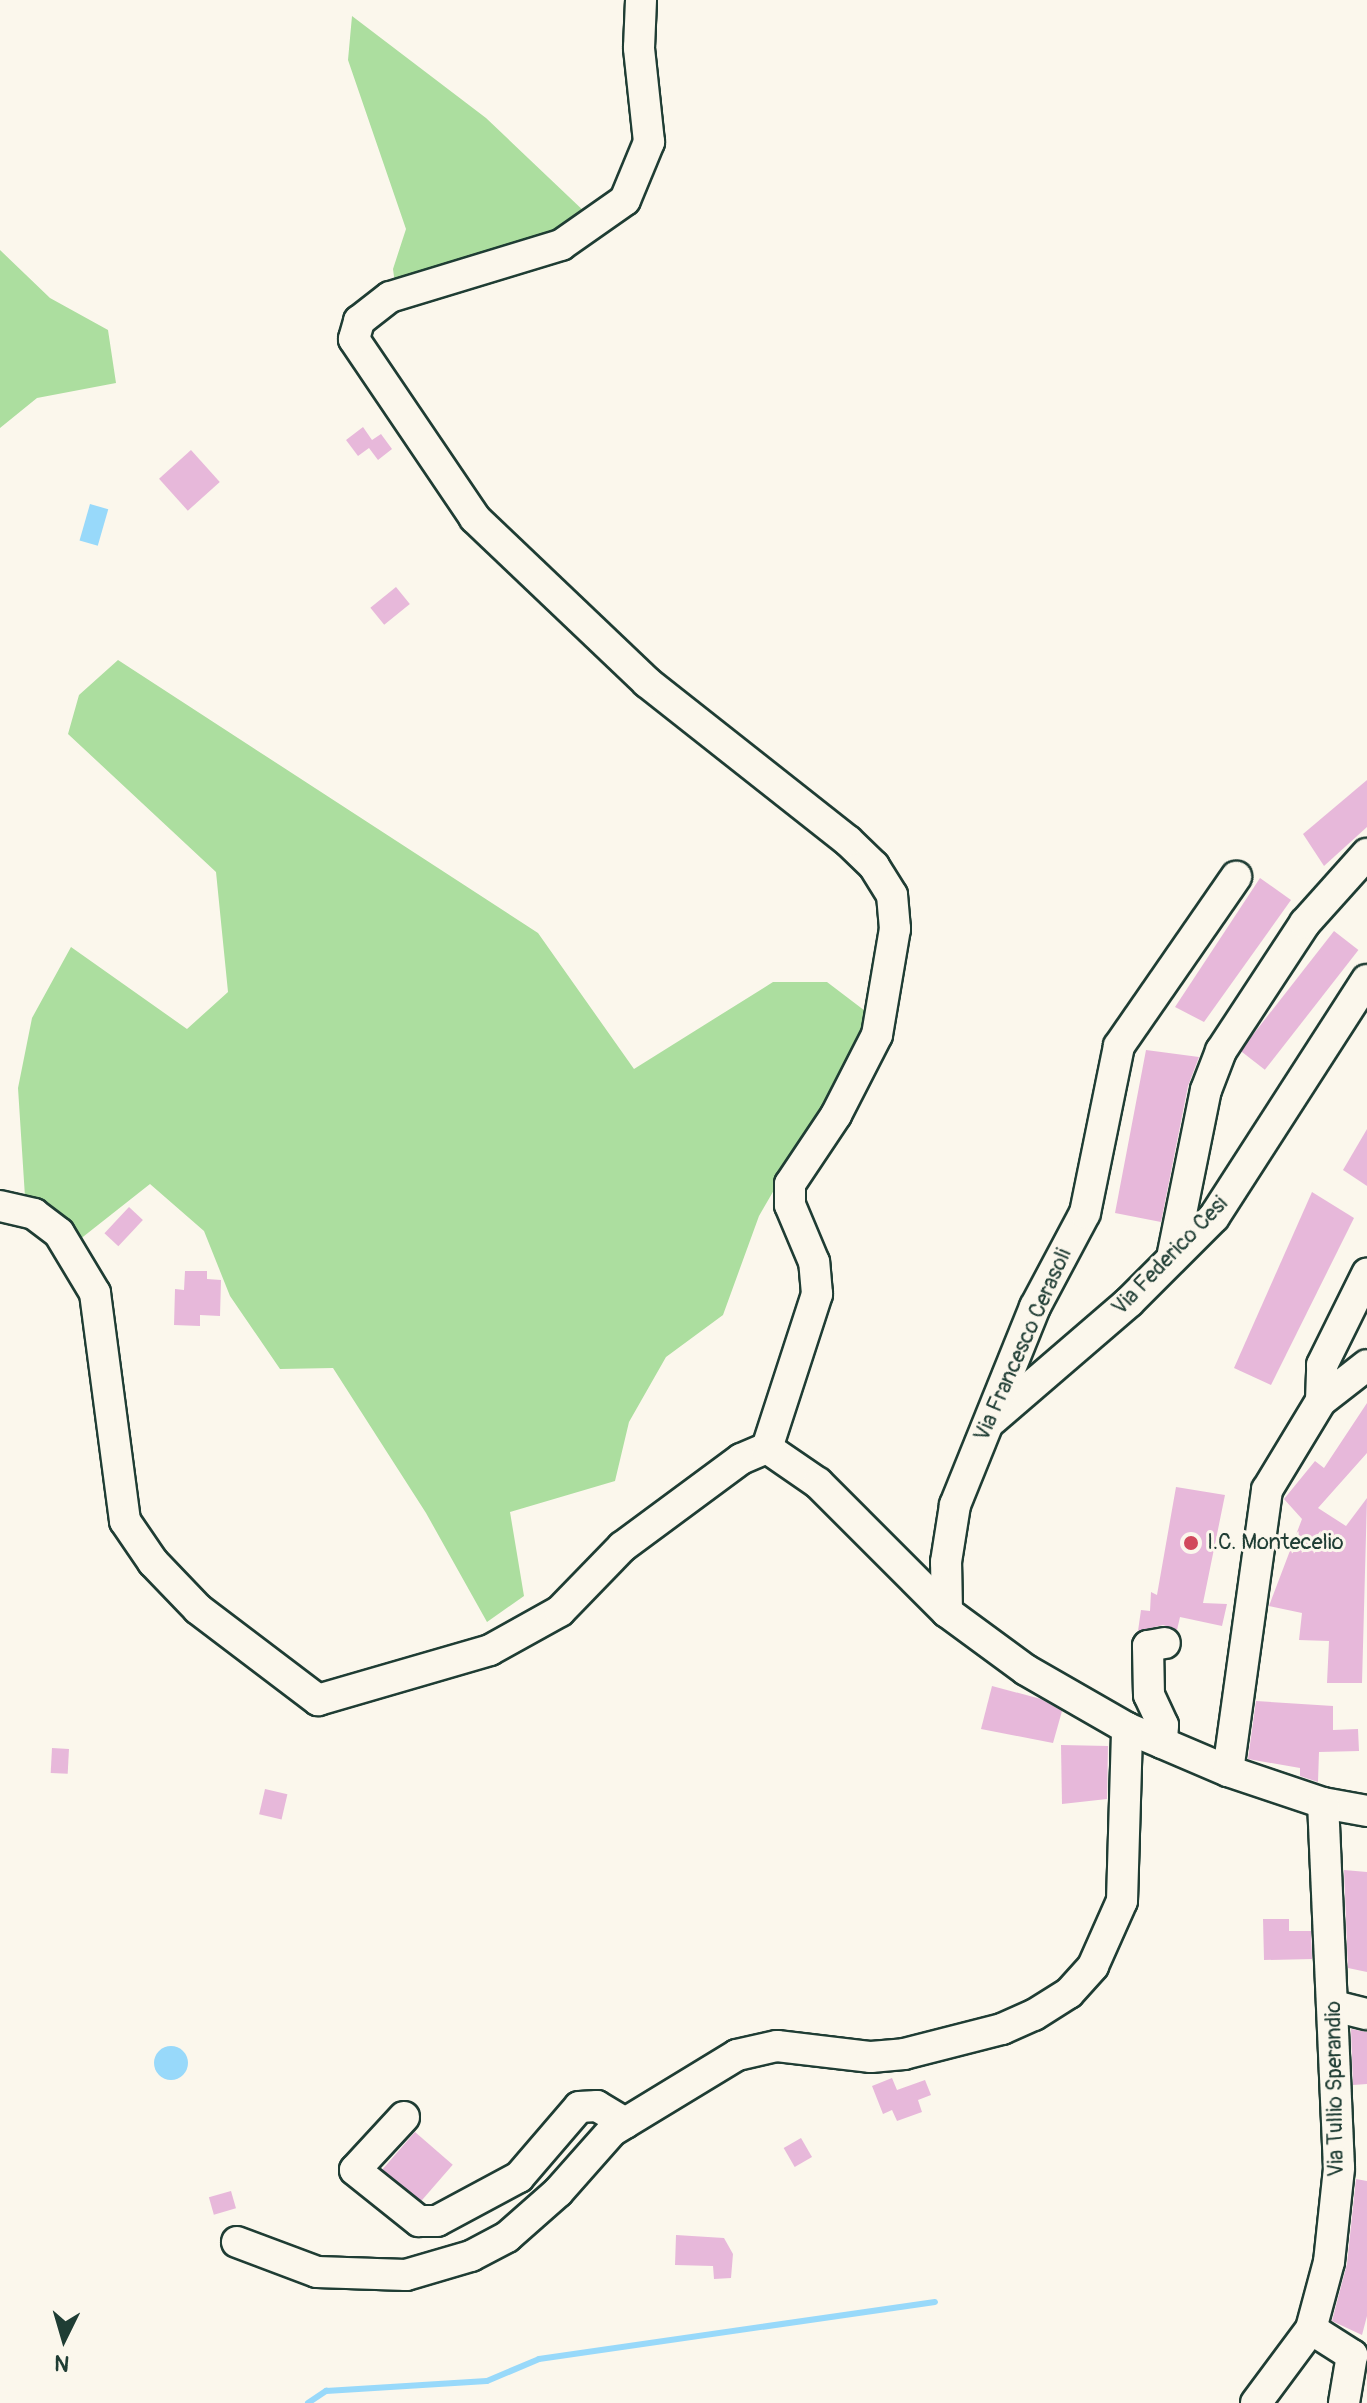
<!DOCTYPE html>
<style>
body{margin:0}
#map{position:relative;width:1367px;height:2403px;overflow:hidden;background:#fbf7ec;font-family:Pangolin,sans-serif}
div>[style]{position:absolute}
.green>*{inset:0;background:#acde9f}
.water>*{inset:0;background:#98d9fa;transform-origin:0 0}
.round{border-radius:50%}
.stream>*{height:6px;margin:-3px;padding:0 3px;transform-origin:3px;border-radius:3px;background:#98d9fa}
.building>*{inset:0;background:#e7b8da;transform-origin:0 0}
.roads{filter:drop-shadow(2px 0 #1f3d34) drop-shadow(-2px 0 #1f3d34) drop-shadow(0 2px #1f3d34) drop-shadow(0 -2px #1f3d34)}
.minor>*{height:30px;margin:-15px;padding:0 15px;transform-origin:15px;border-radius:15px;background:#fbf7ec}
.dots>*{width:22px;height:22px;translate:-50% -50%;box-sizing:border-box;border:4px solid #fbf7ec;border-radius:50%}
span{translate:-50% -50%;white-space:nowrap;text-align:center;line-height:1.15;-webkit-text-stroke:6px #fbf7ec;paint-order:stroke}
.street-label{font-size:22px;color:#1f3d34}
.poi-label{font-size:22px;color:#1f3d34}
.left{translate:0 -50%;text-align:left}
.north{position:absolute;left:24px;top:2299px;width:80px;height:80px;-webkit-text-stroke:6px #fbf7ec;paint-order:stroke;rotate:185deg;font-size:22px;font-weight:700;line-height:32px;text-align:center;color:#1f3d34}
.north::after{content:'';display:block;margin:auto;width:28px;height:36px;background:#1f3d34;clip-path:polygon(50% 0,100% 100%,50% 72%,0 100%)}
</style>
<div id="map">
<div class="green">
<i style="clip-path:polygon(352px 16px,486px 118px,588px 215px,522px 253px,395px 284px,393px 269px,406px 229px,348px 60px)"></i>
<i style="clip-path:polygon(0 250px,50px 298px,108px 330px,116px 383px,37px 398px,0 428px)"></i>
<i style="clip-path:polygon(118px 660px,538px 933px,634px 1069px,773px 982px,827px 982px,873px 1017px,840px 1093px,796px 1152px,759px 1216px,723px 1315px,666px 1357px,629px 1422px,615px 1481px,510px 1512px,524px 1596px,487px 1622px,426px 1513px,333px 1368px,280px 1369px,230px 1296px,204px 1231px,150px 1184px,79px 1240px,25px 1197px,18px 1088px,32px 1018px,71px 947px,187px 1029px,228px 992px,216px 872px,68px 734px,79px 695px)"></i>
</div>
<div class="water">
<i style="left:90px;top:504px;width:19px;height:38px;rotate:16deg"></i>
<i class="round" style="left:154px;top:2046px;width:34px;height:34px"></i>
</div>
<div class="stream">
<i style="left:308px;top:2403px;width:22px;rotate:-34deg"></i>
<i style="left:326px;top:2391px;width:161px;rotate:-3.6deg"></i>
<i style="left:487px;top:2381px;width:56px;rotate:-22.9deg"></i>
<i style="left:539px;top:2359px;width:400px;rotate:-8.2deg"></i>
</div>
<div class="building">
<i style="clip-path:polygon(363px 427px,372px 440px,381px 434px,392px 449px,378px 460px,369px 448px,358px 456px,346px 440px)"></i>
<i style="left:191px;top:450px;width:43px;height:43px;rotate:48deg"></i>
<i style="left:396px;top:587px;width:22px;height:33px;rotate:51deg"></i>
<i style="clip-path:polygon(1367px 780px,1367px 827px,1324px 866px,1303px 834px)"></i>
<i style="clip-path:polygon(1260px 878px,1291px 900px,1204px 1022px,1175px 1007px)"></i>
<i style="left:1334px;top:931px;width:31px;height:152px;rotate:38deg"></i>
<i style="clip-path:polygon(1146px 1050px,1199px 1057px,1188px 1086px,1161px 1222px,1115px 1213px)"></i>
<i style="clip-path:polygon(1367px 1129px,1367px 1186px,1343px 1170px)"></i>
<i style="clip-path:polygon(1312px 1192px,1354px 1218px,1271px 1385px,1234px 1368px)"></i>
<i style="left:129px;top:1207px;width:19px;height:36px;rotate:43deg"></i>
<i style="clip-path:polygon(185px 1271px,207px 1271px,207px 1279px,221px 1280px,220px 1316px,200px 1315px,200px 1326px,174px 1325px,175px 1289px,184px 1290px)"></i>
<i style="clip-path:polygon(1367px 1403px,1367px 1453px,1318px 1508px,1346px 1526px,1367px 1498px,1362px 1683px,1327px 1683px,1329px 1641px,1299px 1640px,1302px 1613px,1269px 1606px,1302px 1519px,1284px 1499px,1315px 1461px,1324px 1468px)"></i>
<i style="clip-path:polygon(1176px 1487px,1225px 1495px,1203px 1603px,1227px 1604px,1222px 1626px,1180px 1617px,1177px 1630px,1163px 1625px,1138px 1631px,1141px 1610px,1150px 1611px,1151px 1592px,1157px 1595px)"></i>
<i style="clip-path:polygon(992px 1686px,1041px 1699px,1062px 1711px,1053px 1743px,981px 1729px)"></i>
<i style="clip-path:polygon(1256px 1701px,1333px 1706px,1333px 1730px,1358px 1729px,1359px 1751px,1319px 1752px,1318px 1782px,1300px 1776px,1300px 1768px,1248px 1759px)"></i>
<i style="clip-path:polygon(1061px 1745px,1108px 1746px,1107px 1799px,1062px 1804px)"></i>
<i style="left:52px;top:1748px;width:17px;height:25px;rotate:3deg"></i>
<i style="left:265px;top:1789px;width:23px;height:26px;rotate:13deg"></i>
<i style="clip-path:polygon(1344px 1870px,1367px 1872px,1367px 1972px,1348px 1968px)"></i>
<i style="clip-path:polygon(1263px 1919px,1289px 1919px,1289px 1931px,1311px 1931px,1312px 1959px,1264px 1960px)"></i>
<i style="clip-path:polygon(1351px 2029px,1367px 2032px,1367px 2084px,1353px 2085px)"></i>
<i style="clip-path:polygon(892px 2078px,897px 2090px,925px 2080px,931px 2095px,918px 2100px,922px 2112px,897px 2121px,892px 2110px,883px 2114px,872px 2086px)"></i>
<i style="left:415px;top:2132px;width:50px;height:50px;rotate:41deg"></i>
<i style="left:801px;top:2138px;width:22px;height:20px;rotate:60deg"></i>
<i style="clip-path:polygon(1356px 2179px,1367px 2181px,1367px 2316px,1362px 2335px,1332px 2321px,1347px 2264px)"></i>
<i style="left:231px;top:2191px;width:18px;height:23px;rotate:74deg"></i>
<i style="clip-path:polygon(676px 2235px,724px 2238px,733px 2254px,731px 2278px,714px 2279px,713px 2266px,675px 2265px)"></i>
</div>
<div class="roads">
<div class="minor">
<i style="left:0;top:1206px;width:35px;rotate:13deg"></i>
<i style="left:34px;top:1214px;width:31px;rotate:37deg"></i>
<i style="left:59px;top:1233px;width:70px;rotate:59deg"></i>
<i style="left:95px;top:1293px;width:230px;rotate:82.5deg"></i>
<i style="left:125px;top:1521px;width:50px;rotate:55.7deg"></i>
<i style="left:153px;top:1562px;width:65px;rotate:46.2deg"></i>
<i style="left:198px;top:1609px;width:151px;rotate:37.2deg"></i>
<i style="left:318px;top:1700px;width:179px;rotate:-16.2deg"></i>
<i style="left:490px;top:1650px;width:80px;rotate:-29.1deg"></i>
<i style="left:560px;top:1611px;width:89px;rotate:-45.9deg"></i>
<i style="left:622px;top:1547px;width:148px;rotate:-36.5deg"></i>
<i style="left:741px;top:1459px;width:28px;rotate:-23deg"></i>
<i style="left:767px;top:1448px;width:162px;rotate:-72deg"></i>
<i style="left:817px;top:1294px;width:32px;rotate:-95deg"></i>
<i style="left:814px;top:1262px;width:62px;rotate:-112.8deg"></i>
<i style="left:790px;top:1205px;width:21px;rotate:-90deg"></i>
<i style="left:790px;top:1184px;width:83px;rotate:-56.3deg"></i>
<i style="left:836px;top:1115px;width:90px;rotate:-62.9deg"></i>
<i style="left:877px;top:1035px;width:108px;rotate:-80.4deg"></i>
<i style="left:895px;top:929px;width:34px;rotate:-95deg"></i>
<i style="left:892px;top:895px;width:34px;rotate:-122deg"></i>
<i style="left:874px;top:866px;width:36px;rotate:-136deg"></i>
<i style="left:848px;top:841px;width:256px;rotate:-141.7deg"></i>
<i style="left:647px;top:682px;width:238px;rotate:-136.4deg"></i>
<i style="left:475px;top:518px;width:216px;rotate:-124.1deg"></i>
<i style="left:354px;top:339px;width:19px;rotate:-74deg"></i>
<i style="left:359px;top:321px;width:39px;rotate:-38deg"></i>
<i style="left:390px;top:297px;width:179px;rotate:-16.9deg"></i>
<i style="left:561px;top:245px;width:78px;rotate:-35.1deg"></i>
<i style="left:625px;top:200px;width:63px;rotate:-67.5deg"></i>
<i style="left:649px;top:142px;width:95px;rotate:-96.1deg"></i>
<i style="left:639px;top:48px;width:48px;rotate:-87.6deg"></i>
<i style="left:1172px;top:1258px;width:171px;rotate:-78.6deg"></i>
<i style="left:1206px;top:1090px;width:42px;rotate:-69deg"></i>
<i style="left:1221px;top:1051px;width:153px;rotate:-56.7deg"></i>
<i style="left:1305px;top:923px;width:93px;rotate:-48.1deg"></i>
<i style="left:1321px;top:1401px;width:58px;rotate:-38deg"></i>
<i style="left:992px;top:1420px;width:181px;rotate:-40.7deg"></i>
<i style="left:1129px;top:1302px;width:120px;rotate:-45deg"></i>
<i style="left:1214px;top:1217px;width:282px;rotate:-57.2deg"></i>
<i style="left:767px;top:1448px;width:62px;rotate:34.5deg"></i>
<i style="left:818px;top:1483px;width:182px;rotate:45deg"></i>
<i style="left:947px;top:1612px;width:98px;rotate:36.3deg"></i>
<i style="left:1026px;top:1670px;width:116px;rotate:29.9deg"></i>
<i style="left:1127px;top:1728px;width:110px;rotate:23.1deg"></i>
<i style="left:1228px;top:1771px;width:100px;rotate:18.6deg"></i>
<i style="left:1323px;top:1803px;width:45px;rotate:10.3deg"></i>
<i style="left:947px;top:1612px;width:50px;rotate:-91.1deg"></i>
<i style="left:946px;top:1562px;width:58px;rotate:-81deg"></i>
<i style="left:955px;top:1505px;width:214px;rotate:-68deg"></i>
<i style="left:1035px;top:1307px;width:106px;rotate:-62deg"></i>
<i style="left:1085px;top:1213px;width:170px;rotate:-78.5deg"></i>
<i style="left:1119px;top:1046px;width:206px;rotate:-55.3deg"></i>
<i style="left:1162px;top:1743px;width:18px;rotate:-87deg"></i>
<i style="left:1163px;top:1725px;width:33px;rotate:-115deg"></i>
<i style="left:1149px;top:1695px;width:49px;rotate:-91.2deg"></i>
<i style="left:1148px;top:1646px;width:17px;rotate:-10deg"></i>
<i style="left:1228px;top:1771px;width:284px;rotate:-82.1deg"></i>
<i style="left:1267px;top:1490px;width:104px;rotate:-58.8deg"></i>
<i style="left:1321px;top:1401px;width:36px;rotate:-88deg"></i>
<i style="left:1322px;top:1365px;width:102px;rotate:-63.7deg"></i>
<i style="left:1334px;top:2006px;width:34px;rotate:14deg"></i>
<i style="left:404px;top:2117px;width:72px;rotate:132.8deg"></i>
<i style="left:355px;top:2170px;width:82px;rotate:38.6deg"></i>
<i style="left:419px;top:2221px;width:18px"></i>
<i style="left:437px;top:2221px;width:93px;rotate:-28.2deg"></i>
<i style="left:519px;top:2177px;width:92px;rotate:-49.4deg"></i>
<i style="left:579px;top:2107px;width:18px;rotate:-3deg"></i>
<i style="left:597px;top:2106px;width:33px;rotate:31deg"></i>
<i style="left:237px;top:2242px;width:85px;rotate:20.6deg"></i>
<i style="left:317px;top:2272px;width:89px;rotate:1.9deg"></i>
<i style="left:406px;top:2275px;width:68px;rotate:-16.3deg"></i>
<i style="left:471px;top:2256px;width:41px;rotate:-27.8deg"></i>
<i style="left:507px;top:2237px;width:68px;rotate:-41.4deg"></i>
<i style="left:558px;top:2192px;width:81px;rotate:-48.5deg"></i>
<i style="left:612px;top:2131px;width:146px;rotate:-31.3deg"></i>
<i style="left:737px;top:2055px;width:41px;rotate:-12.7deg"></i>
<i style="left:777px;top:2046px;width:95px;rotate:6.7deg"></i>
<i style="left:871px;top:2057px;width:33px;rotate:-5deg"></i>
<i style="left:904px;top:2054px;width:101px;rotate:-14.3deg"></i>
<i style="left:1002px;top:2029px;width:35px;rotate:-24deg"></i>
<i style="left:1034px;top:2015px;width:41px;rotate:-32.2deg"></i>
<i style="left:1069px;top:1993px;width:36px;rotate:-48deg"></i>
<i style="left:1093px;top:1966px;width:71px;rotate:-66deg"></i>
<i style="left:1122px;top:1901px;width:173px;rotate:-88.3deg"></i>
<i style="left:1311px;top:2329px;width:49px;rotate:32.4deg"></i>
<i style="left:1352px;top:2355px;width:49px;rotate:99.5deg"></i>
<i style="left:1256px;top:2403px;width:92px;rotate:-53.4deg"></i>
<i style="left:1311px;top:2329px;width:69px;rotate:-75deg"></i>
<i style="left:1329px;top:2262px;width:95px;rotate:-83.9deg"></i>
<i style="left:1339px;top:2168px;width:365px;rotate:-92.5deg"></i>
</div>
</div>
<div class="dots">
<i style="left:1191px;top:1543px;background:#d1495b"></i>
</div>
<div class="street-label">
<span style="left:1170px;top:1256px;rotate:-46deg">Via Federico Cesi</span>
<span style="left:1023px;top:1345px;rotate:-66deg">Via Francesco Cerasoli</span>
<span style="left:1335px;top:2089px;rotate:-91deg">Via Tullio Sperandio</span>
</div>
<div class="poi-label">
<span class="left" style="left:1207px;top:1543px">I.C. Montecelio</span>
</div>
<div class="north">N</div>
</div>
